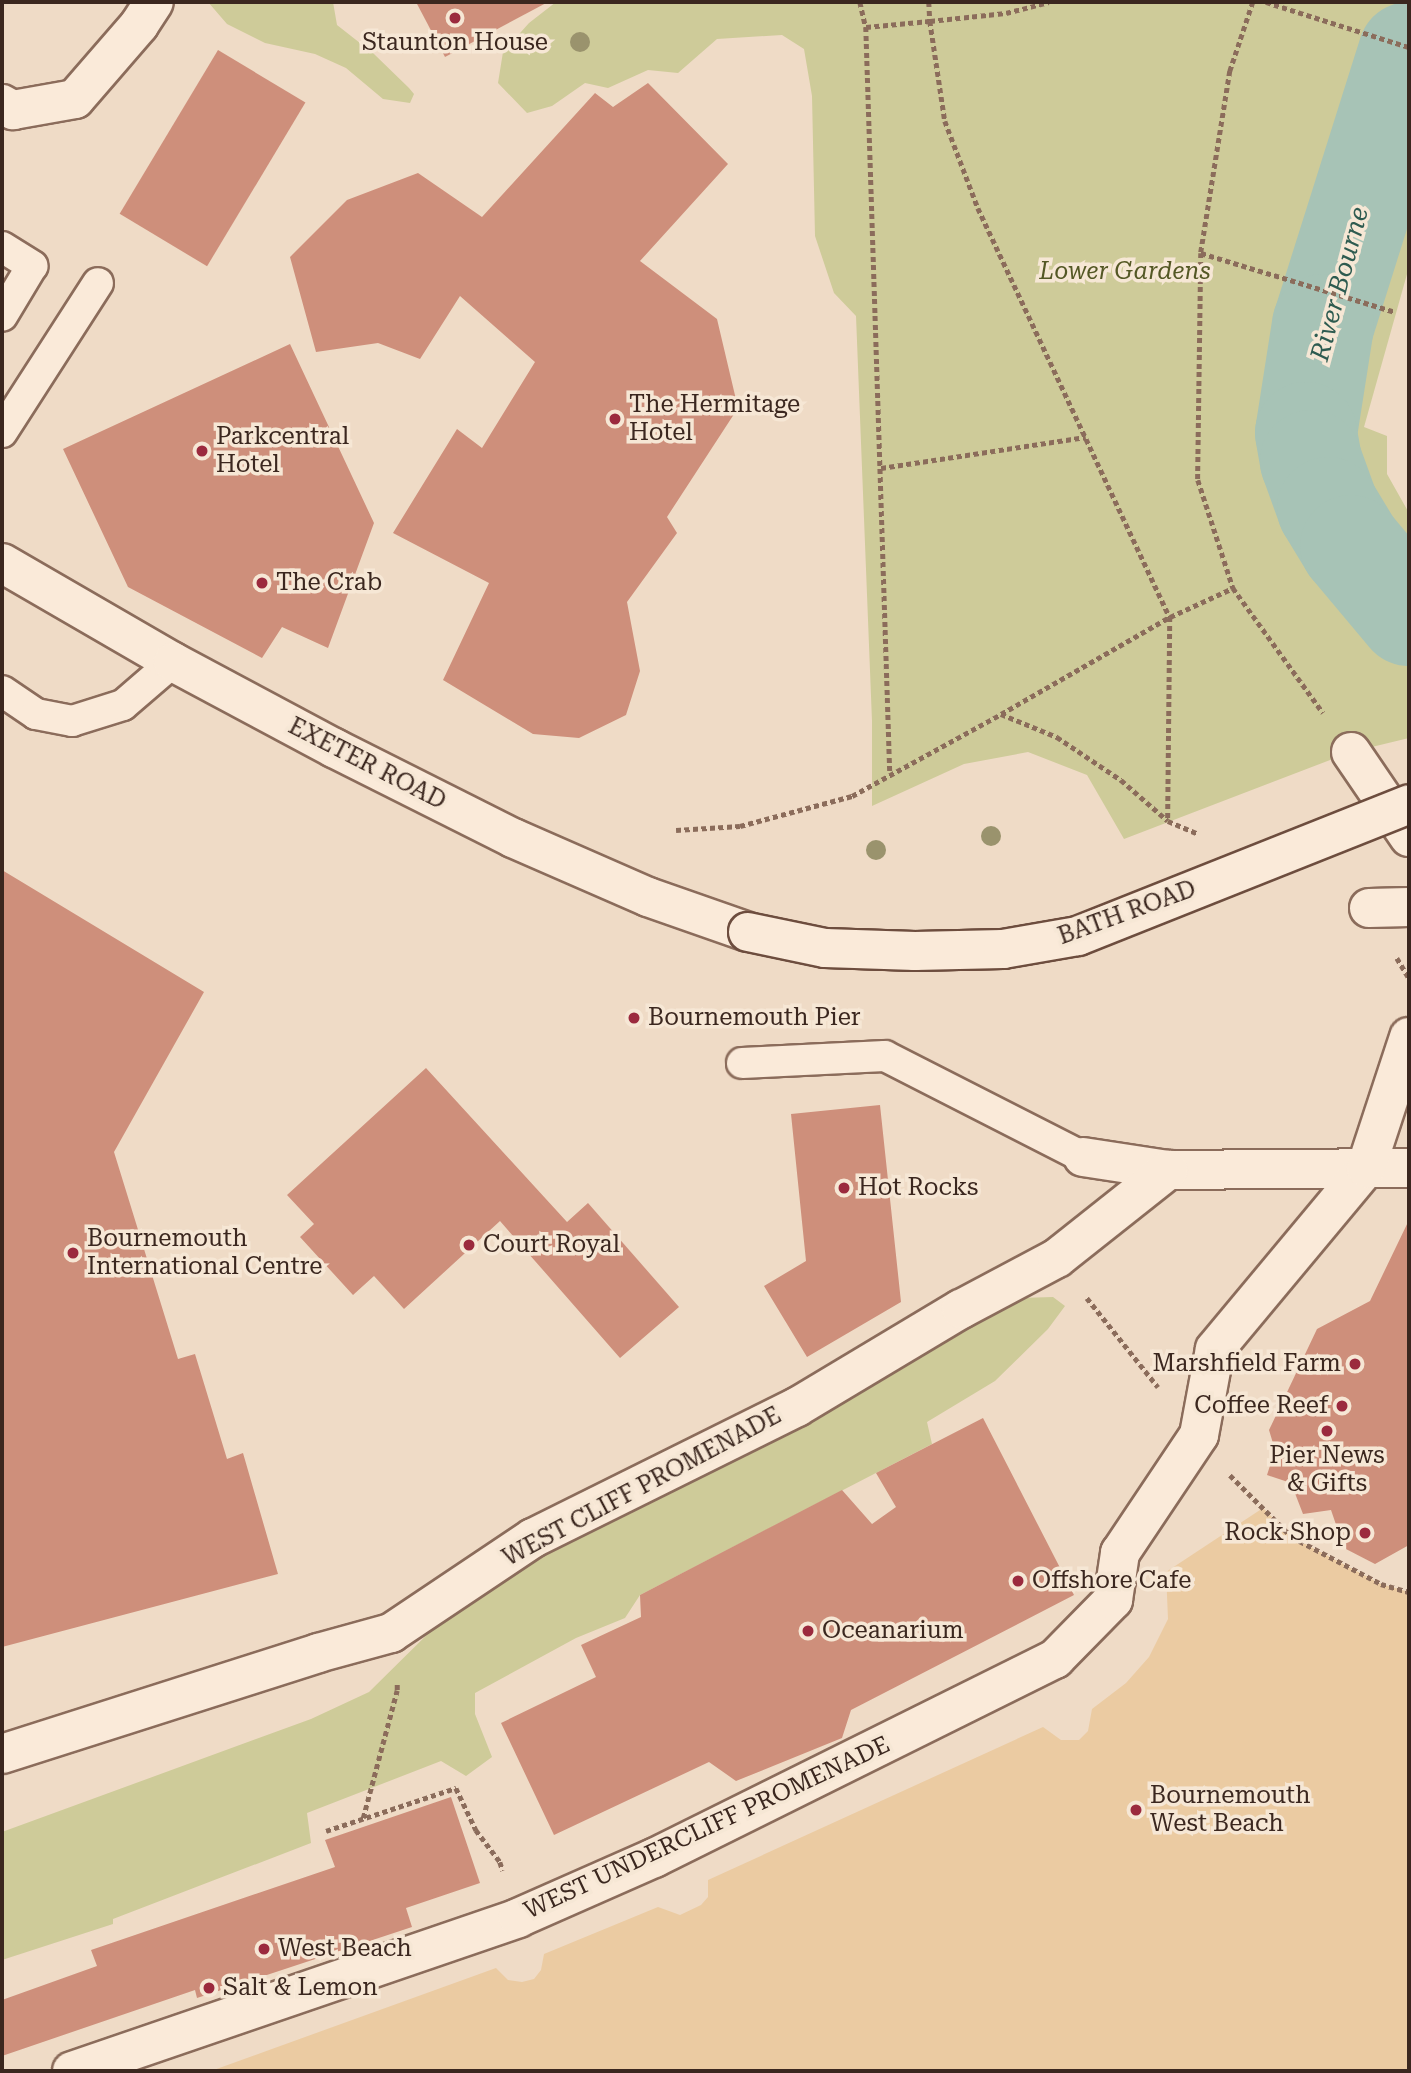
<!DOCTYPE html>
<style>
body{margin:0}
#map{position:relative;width:1411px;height:2073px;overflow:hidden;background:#efdbc6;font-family:"Roboto Serif",serif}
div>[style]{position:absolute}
.green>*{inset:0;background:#cecb99}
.sand>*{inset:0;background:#ebcba2}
.river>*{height:102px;margin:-51px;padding:0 51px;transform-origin:51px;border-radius:51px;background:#a7c3b6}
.building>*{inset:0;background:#ce8f7b;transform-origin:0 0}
.path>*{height:4.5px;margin-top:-2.25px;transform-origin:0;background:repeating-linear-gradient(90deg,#8b6c5b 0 5px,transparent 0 8.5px)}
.roads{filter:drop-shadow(2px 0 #8b6c5b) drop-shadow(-2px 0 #8b6c5b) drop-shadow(0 2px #8b6c5b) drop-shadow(0 -2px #8b6c5b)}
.service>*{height:30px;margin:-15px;padding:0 15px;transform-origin:15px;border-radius:15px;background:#faead9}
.pedestrian>*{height:38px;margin:-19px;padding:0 19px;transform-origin:19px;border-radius:19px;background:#faead9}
.minor>*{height:38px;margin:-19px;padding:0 19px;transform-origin:19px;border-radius:19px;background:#faead9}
.secondary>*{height:38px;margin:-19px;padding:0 19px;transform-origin:19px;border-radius:19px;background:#faead9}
.bridges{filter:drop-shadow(2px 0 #6d4d3e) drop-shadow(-2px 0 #6d4d3e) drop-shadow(0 2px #6d4d3e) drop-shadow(0 -2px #6d4d3e)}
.secondary-bridge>*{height:38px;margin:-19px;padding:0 19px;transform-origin:19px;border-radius:19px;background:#faead9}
.trees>*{width:20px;height:20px;margin:-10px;border-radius:50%;background:#9a936d}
.dots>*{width:19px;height:19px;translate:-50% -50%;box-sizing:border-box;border:4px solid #f6e7d5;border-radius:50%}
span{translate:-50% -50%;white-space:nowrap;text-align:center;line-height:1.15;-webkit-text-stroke:7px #f6e7d5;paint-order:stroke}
.poi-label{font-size:24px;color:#3b271f}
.left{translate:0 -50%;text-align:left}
.right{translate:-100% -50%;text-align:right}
.park-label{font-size:24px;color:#545825;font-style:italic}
.street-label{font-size:24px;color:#3b271f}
.water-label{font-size:26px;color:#2e5b50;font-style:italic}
.frame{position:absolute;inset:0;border:4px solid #3b271f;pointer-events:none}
</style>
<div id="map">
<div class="green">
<i style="clip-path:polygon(208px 2px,333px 2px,337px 25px,374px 54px,409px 88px,414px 94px,410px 103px,383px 99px,346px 68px,315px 54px,265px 43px,227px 24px)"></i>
<i style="clip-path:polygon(556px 2px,1409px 2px,1409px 267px,1364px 427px,1387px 436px,1387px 474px,1409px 513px,1409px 738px,1351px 752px,1124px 839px,1087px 775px,1028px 752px,964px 764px,872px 806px,872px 721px,856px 316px,834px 293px,815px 236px,812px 96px,804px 49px,782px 35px,717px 39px,678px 73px,648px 70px,608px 88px,585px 83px,552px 106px,527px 113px,498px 83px,503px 52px,529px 23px)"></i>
<i style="clip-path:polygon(1053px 1297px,1065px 1306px,1048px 1329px,995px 1381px,927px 1422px,932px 1444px,640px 1595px,625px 1618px,576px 1638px,475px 1693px,475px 1714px,492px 1757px,466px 1776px,441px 1761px,307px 1813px,311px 1843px,113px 1919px,113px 1924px,2px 1960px,2px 1832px,311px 1719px,369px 1692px,449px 1613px,550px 1549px,1020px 1298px)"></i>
</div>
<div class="sand">
<i style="clip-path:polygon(1263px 1508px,1292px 1537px,1381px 1584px,1409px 1592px,1409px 2071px,211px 2071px,496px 1968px,508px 1980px,522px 1982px,534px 1979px,541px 1970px,544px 1954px,658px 1907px,680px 1915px,701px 1905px,708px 1897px,708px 1880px,1043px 1727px,1061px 1740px,1079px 1740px,1088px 1731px,1092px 1709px,1126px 1683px,1149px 1657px,1168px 1619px,1166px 1572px)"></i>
</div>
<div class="river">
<i style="left:1409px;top:53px;width:285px;rotate:107.5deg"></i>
<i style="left:1323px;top:325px;width:109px;rotate:98.9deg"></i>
<i style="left:1306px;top:433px;width:28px;rotate:80deg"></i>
<i style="left:1311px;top:461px;width:50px;rotate:70.1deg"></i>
<i style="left:1328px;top:508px;width:44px;rotate:58.8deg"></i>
<i style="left:1351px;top:546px;width:90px;rotate:50deg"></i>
</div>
<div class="building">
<i style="clip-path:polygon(416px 2px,548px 2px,445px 57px)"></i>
<i style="left:218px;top:50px;width:102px;height:191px;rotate:31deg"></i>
<i style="clip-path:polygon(648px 83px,728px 164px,640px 261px,717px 319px,738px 408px,667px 517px,677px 533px,627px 602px,640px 671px,626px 715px,579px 738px,533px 734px,443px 680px,489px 583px,393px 533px,457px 429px,482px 448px,535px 362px,460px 296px,420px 359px,378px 343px,316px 352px,290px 257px,347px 200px,418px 173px,482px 217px,595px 93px,613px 107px)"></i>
<i style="clip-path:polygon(290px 344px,374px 523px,328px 648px,282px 627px,262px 658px,128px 587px,63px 449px)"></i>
<i style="clip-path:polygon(2px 870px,204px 992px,114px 1152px,178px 1359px,195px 1354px,227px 1459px,243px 1453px,278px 1574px,2px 1647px)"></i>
<i style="clip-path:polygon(426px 1068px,567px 1222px,588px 1203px,679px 1307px,620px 1358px,500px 1221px,404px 1309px,374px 1276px,353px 1295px,300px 1237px,314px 1224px,287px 1195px)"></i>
<i style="clip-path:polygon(880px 1105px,901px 1302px,807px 1357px,764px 1286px,806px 1261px,791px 1114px)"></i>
<i style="clip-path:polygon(1409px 1220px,1409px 1545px,1375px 1564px,1344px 1548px,1331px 1510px,1303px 1514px,1291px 1483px,1267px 1475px,1275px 1450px,1269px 1430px,1317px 1329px,1370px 1301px)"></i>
<i style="clip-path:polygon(983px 1418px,1074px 1595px,851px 1710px,842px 1738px,736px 1781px,709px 1762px,554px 1835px,501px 1723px,596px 1677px,581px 1645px,641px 1617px,640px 1595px,842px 1490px,872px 1524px,896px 1507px,876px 1473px)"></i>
<i style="clip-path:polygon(451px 1797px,480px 1883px,406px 1908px,412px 1927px,197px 1998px,195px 1990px,2px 2056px,2px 2000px,97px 1966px,91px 1950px,335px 1867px,325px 1840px)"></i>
</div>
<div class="path">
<i style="left:860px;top:2px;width:26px;rotate:77deg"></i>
<i style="left:866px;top:27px;width:748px;rotate:88.16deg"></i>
<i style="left:929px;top:2px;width:19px;rotate:87deg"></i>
<i style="left:930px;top:21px;width:76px;rotate:-6deg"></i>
<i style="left:1006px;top:13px;width:44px;rotate:-14.3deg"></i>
<i style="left:1253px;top:2px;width:73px;rotate:108.4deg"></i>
<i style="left:1230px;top:71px;width:184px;rotate:99.1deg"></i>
<i style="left:1201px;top:253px;width:227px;rotate:90.8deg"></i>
<i style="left:1198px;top:480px;width:114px;rotate:72deg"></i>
<i style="left:1233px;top:588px;width:154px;rotate:54.2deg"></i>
<i style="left:1266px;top:2px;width:150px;rotate:17.5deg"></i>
<i style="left:866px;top:27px;width:64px;rotate:-5.4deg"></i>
<i style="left:930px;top:21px;width:101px;rotate:81.5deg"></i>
<i style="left:945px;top:121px;width:93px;rotate:69.2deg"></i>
<i style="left:978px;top:208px;width:452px;rotate:64.9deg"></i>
<i style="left:1170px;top:617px;width:204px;rotate:90.6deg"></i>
<i style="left:1201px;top:253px;width:203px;rotate:16.9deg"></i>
<i style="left:881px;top:468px;width:207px;rotate:-8.6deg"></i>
<i style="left:1001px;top:714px;width:195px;rotate:-29.9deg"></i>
<i style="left:1170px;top:617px;width:69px;rotate:-24.7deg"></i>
<i style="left:676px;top:830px;width:64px;rotate:-3.6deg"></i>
<i style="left:740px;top:826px;width:116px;rotate:-15deg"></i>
<i style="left:852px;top:796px;width:170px;rotate:-28.8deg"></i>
<i style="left:1001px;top:714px;width:61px;rotate:22.3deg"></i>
<i style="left:1057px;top:737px;width:77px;rotate:33.9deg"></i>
<i style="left:1121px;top:780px;width:62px;rotate:41.1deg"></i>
<i style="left:1168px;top:821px;width:33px;rotate:23deg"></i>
<i style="left:1397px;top:958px;width:23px;rotate:59deg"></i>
<i style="left:1087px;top:1298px;width:114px;rotate:51.4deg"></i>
<i style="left:1230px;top:1475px;width:88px;rotate:45deg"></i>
<i style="left:1292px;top:1537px;width:101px;rotate:27.8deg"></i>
<i style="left:1381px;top:1584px;width:29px;rotate:16deg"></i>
<i style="left:363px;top:1818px;width:132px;rotate:-75.1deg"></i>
<i style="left:397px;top:1690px;width:8px;rotate:-90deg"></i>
<i style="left:326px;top:1831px;width:137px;rotate:-18.3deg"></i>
<i style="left:456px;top:1788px;width:47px;rotate:64.5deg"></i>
<i style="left:476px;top:1830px;width:40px;rotate:53deg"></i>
<i style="left:500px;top:1862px;width:9px;rotate:72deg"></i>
</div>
<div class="roads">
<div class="service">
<i style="left:2px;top:247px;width:36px;rotate:32deg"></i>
<i style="left:32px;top:266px;width:58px;rotate:121deg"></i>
<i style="left:2px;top:432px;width:177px;rotate:-57.2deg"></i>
<i style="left:2px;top:691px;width:41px;rotate:34.1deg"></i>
<i style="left:36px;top:714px;width:37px;rotate:11deg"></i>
<i style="left:72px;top:721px;width:53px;rotate:-17.4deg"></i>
<i style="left:123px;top:705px;width:66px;rotate:-40.7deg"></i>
<i style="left:742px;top:1063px;width:143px;rotate:-2.8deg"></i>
<i style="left:885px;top:1056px;width:222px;rotate:27deg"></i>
</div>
<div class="pedestrian">
<i style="left:1351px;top:752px;width:103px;rotate:55.7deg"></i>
<i style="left:1369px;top:908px;width:40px;rotate:-1.4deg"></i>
<i style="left:1083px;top:1157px;width:86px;rotate:8.7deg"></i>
<i style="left:1168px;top:1170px;width:241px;rotate:-0.5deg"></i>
<i style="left:2px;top:1754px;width:332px;rotate:-17.7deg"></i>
<i style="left:318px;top:1653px;width:76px;rotate:-15.3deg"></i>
<i style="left:391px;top:1633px;width:171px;rotate:-33.8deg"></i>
<i style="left:533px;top:1538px;width:295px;rotate:-26.4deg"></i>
<i style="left:797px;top:1407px;width:191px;rotate:-30.9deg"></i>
<i style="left:961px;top:1309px;width:109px;rotate:-28deg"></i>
<i style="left:1057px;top:1258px;width:142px;rotate:-38.4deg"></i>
<i style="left:72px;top:2071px;width:472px;rotate:-18.9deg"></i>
<i style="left:518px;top:1918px;width:149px;rotate:-23.8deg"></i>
<i style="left:654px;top:1858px;width:448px;rotate:-26.4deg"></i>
<i style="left:1055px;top:1659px;width:83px;rotate:-45.5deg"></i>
<i style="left:1113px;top:1600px;width:48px;rotate:-81.5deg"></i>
<i style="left:1120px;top:1553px;width:142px;rotate:-56.2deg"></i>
<i style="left:1199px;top:1435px;width:87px;rotate:-79.5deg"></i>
<i style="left:1215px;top:1349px;width:236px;rotate:-50.2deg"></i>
<i style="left:1366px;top:1168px;width:138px;rotate:-71.8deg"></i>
</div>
<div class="minor">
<i style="left:2px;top:104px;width:13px;rotate:29deg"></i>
<i style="left:13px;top:110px;width:63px;rotate:-10.1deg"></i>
<i style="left:75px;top:99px;width:98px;rotate:-49.1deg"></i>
<i style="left:139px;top:25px;width:27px;rotate:-57deg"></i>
</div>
<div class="secondary">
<i style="left:2px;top:563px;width:198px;rotate:30.1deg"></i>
<i style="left:173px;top:662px;width:183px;rotate:28.1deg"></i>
<i style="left:334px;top:748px;width:200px;rotate:26.7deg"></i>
<i style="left:513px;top:838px;width:147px;rotate:23.6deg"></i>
<i style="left:648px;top:897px;width:106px;rotate:19.3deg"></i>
</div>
</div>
<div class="bridges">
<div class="secondary-bridge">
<i style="left:748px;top:932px;width:79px;rotate:11.7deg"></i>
<i style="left:825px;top:948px;width:90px;rotate:1.9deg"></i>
<i style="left:915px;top:951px;width:88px;rotate:-1.3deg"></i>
<i style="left:1003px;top:949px;width:76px;rotate:-9.8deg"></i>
<i style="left:1078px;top:936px;width:356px;rotate:-21.7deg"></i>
</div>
</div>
<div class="trees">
<i style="left:580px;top:42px"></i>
<i style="left:991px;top:836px"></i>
<i style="left:876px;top:850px"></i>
</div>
<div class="dots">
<i style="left:455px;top:18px;background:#9b2a3e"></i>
<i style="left:615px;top:419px;background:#9b2a3e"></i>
<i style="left:202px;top:451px;background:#9b2a3e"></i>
<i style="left:262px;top:583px;background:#9b2a3e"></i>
<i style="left:634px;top:1018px;background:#9b2a3e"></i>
<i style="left:844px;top:1188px;background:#9b2a3e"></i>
<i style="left:469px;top:1245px;background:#9b2a3e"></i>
<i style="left:73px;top:1253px;background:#9b2a3e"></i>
<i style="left:1355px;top:1364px;background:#9b2a3e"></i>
<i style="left:1342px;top:1406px;background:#9b2a3e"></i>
<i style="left:1327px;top:1431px;background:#9b2a3e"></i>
<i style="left:1365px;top:1533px;background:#9b2a3e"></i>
<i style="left:1018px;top:1581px;background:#9b2a3e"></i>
<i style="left:808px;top:1631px;background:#9b2a3e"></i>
<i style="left:1136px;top:1810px;background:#9b2a3e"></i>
<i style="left:264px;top:1949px;background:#9b2a3e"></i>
<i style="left:209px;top:1988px;background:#9b2a3e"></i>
</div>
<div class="poi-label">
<span style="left:455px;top:43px">Staunton House</span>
<span class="left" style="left:629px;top:419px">The Hermitage<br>Hotel</span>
<span class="left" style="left:216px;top:451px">Parkcentral<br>Hotel</span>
<span class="left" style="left:276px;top:583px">The Crab</span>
<span class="left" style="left:648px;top:1018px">Bournemouth Pier</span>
<span class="left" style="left:858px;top:1188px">Hot Rocks</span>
<span class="left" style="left:87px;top:1253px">Bournemouth<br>International Centre</span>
<span class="left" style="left:483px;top:1245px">Court Royal</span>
<span class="right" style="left:1341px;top:1364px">Marshfield Farm</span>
<span class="right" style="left:1328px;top:1406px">Coffee Reef</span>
<span style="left:1327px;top:1470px">Pier News<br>&amp; Gifts</span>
<span class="right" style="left:1351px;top:1533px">Rock Shop</span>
<span class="left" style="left:1032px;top:1581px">Offshore Cafe</span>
<span class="left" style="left:822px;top:1631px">Oceanarium</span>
<span class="left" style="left:1150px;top:1810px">Bournemouth<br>West Beach</span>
<span class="left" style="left:278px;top:1949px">West Beach</span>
<span class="left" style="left:223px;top:1988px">Salt &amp; Lemon</span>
</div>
<div class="park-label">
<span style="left:1125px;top:272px">Lower Gardens</span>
</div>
<div class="street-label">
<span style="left:367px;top:764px;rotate:27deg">EXETER ROAD</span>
<span style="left:1127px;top:913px;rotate:-20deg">BATH ROAD</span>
<span style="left:642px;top:1487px;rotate:-28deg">WEST CLIFF PROMENADE</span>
<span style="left:707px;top:1828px;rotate:-25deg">WEST UNDERCLIFF PROMENADE</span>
</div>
<div class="water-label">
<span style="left:1340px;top:284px;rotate:-75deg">River Bourne</span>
</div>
<div class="frame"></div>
</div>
